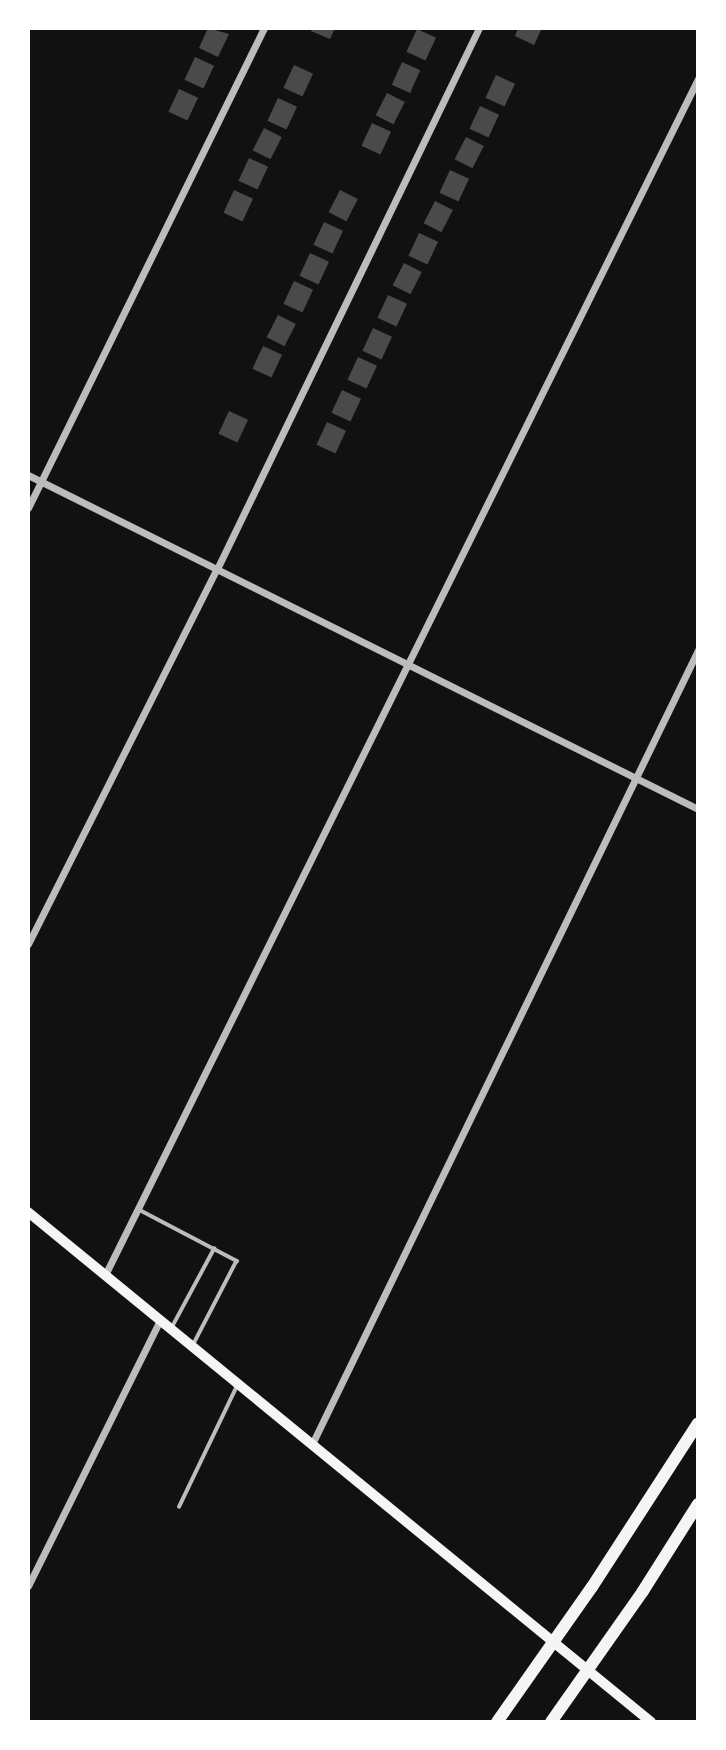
<!DOCTYPE html>
<style>
body{margin:0}
#map{position:relative;width:726px;height:1750px;overflow:hidden;background:#111;font-family:Mulish,sans-serif}
div>[style]{position:absolute}
.building>*{inset:0;background:#4a4a4a;transform-origin:0 0}
.service>*{height:3.5px;margin:-1.75px;padding:0 1.75px;transform-origin:1.75px;border-radius:1.75px;background:#bcbcbc}
.minor>*{height:7px;margin:-3.5px;padding:0 3.5px;transform-origin:3.5px;border-radius:3.5px;background:#bcbcbc}
.secondary>*{height:10px;margin:-5px;padding:0 5px;transform-origin:5px;border-radius:5px;background:#f5f5f5}
.motorway>*{height:12px;margin:-6px;padding:0 6px;transform-origin:6px;border-radius:6px;background:#f5f5f5}
span{translate:-50% -50%;white-space:nowrap;text-align:center;line-height:1.15;-webkit-text-stroke:7px #fff;paint-order:stroke}
.frame{position:absolute;inset:0;border:30px solid #fff;pointer-events:none}
</style>
<div id="map">
<div class="building">
<i style="clip-path:polygon(208px 28px,229px 34px,218px 57px,199px 48px)"></i>
<i style="clip-path:polygon(312px 28px,335px 28px,330px 39px,311px 31px)"></i>
<i style="clip-path:polygon(518px 28px,542px 28px,534px 45px,515px 36px)"></i>
<i style="left:417px;top:29px;width:21px;height:25px;rotate:25deg"></i>
<i style="left:195px;top:57px;width:21px;height:25px;rotate:25deg"></i>
<i style="left:402px;top:62px;width:20px;height:25px;rotate:24deg"></i>
<i style="left:294px;top:65px;width:21px;height:25px;rotate:25deg"></i>
<i style="left:496px;top:75px;width:21px;height:25px;rotate:25deg"></i>
<i style="left:179px;top:89px;width:21px;height:25px;rotate:25deg"></i>
<i style="left:387px;top:93px;width:20px;height:25px;rotate:27deg"></i>
<i style="left:278px;top:98px;width:21px;height:25px;rotate:25deg"></i>
<i style="left:480px;top:106px;width:21px;height:25px;rotate:25deg"></i>
<i style="left:372px;top:123px;width:21px;height:25px;rotate:25deg"></i>
<i style="left:264px;top:128px;width:20px;height:25px;rotate:27deg"></i>
<i style="left:466px;top:137px;width:20px;height:25px;rotate:27deg"></i>
<i style="left:249px;top:158px;width:21px;height:25px;rotate:25deg"></i>
<i style="left:450px;top:170px;width:21px;height:25px;rotate:25deg"></i>
<i style="left:234px;top:190px;width:21px;height:25px;rotate:25deg"></i>
<i style="left:340px;top:190px;width:20px;height:25px;rotate:27deg"></i>
<i style="left:435px;top:201px;width:20px;height:25px;rotate:27deg"></i>
<i style="left:324px;top:222px;width:21px;height:25px;rotate:25deg"></i>
<i style="left:419px;top:233px;width:21px;height:25px;rotate:25deg"></i>
<i style="left:310px;top:253px;width:21px;height:25px;rotate:25deg"></i>
<i style="left:404px;top:263px;width:20px;height:25px;rotate:27deg"></i>
<i style="left:294px;top:281px;width:21px;height:25px;rotate:25deg"></i>
<i style="left:388px;top:295px;width:21px;height:25px;rotate:25deg"></i>
<i style="left:278px;top:315px;width:20px;height:25px;rotate:27deg"></i>
<i style="left:373px;top:328px;width:21px;height:25px;rotate:25deg"></i>
<i style="left:263px;top:346px;width:21px;height:25px;rotate:25deg"></i>
<i style="left:358px;top:357px;width:21px;height:25px;rotate:25deg"></i>
<i style="left:342px;top:390px;width:21px;height:25px;rotate:25deg"></i>
<i style="left:229px;top:411px;width:21px;height:25px;rotate:25deg"></i>
<i style="left:327px;top:422px;width:21px;height:25px;rotate:25deg"></i>
</div>
<div class="service">
<i style="left:138px;top:1209px;width:112px;rotate:27.7deg"></i>
<i style="left:237px;top:1261px;width:96px;rotate:117.4deg"></i>
<i style="left:172px;top:1327px;width:89px;rotate:-61.7deg"></i>
<i style="left:179px;top:1507px;width:134px;rotate:-64.4deg"></i>
</div>
<div class="minor">
<i style="left:28px;top:475px;width:749px;rotate:26.5deg"></i>
<i style="left:28px;top:508px;width:535px;rotate:-63.82deg"></i>
<i style="left:28px;top:944px;width:420px;rotate:-63.3deg"></i>
<i style="left:217px;top:569px;width:601px;rotate:-64.16deg"></i>
<i style="left:105px;top:1275px;width:1335px;rotate:-63.63deg"></i>
<i style="left:312px;top:1444px;width:883px;rotate:-64.07deg"></i>
<i style="left:28px;top:1586px;width:297px;rotate:-63.6deg"></i>
</div>
<div class="secondary">
<i style="left:28px;top:1212px;width:805px;rotate:39.3deg"></i>
</div>
<div class="motorway">
<i style="left:497px;top:1722px;width:165px;rotate:-54.9deg"></i>
<i style="left:592px;top:1587px;width:195px;rotate:-57.1deg"></i>
<i style="left:551px;top:1722px;width:160px;rotate:-54.9deg"></i>
<i style="left:643px;top:1591px;width:103px;rotate:-57.7deg"></i>
</div>
<div class="frame"></div>
</div>
